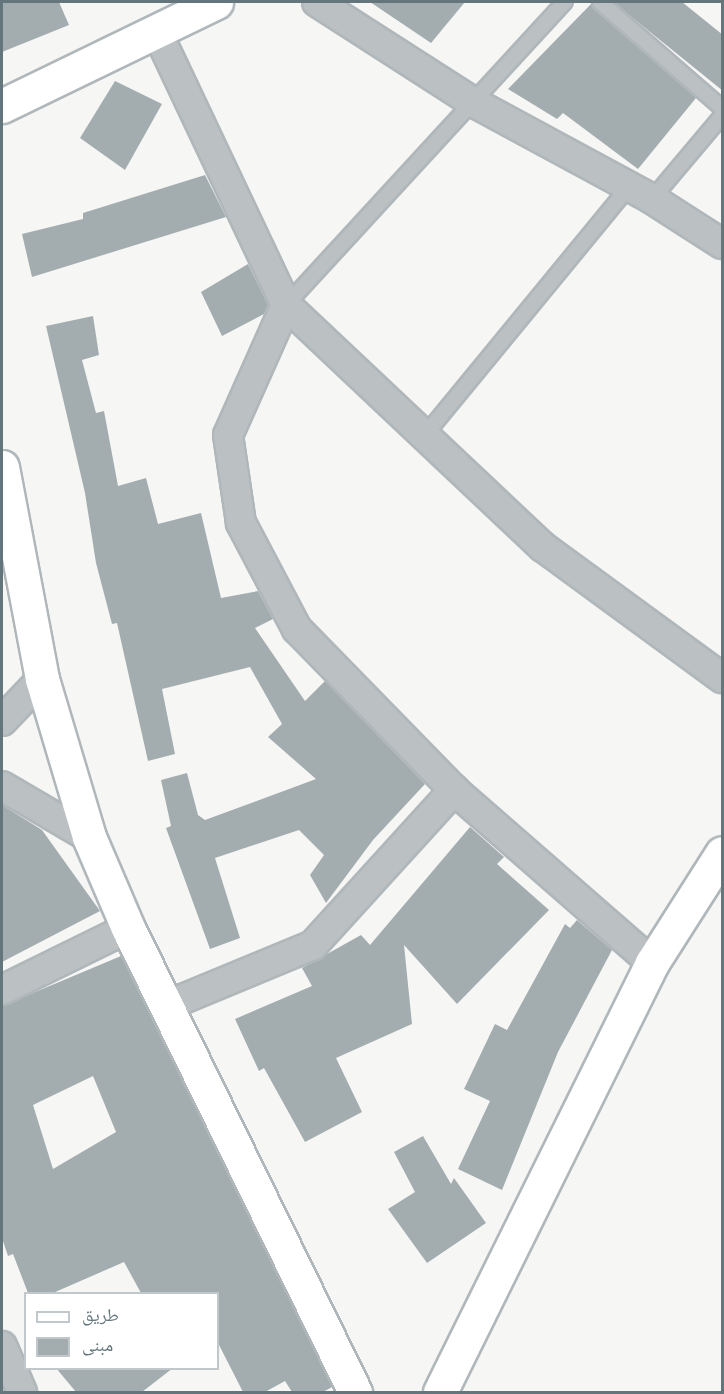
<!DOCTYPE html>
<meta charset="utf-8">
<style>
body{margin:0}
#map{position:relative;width:724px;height:1394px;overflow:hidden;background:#f6f6f4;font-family:Barlow,"Noto Naskh Arabic",sans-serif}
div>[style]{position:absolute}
.building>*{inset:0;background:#a3adb0}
.roads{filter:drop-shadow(2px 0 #b0b7ba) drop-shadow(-2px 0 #b0b7ba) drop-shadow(0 2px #b0b7ba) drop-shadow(0 -2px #b0b7ba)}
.lane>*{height:14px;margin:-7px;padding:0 7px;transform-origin:7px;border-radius:7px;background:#bbc1c3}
.street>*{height:28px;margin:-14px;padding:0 14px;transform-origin:14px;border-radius:14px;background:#bbc1c3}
.secondary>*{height:33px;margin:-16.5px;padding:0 16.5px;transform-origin:16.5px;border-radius:16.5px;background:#fff}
span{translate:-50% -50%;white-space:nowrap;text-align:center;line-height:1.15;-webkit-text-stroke:6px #fff;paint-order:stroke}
.frame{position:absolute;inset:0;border:3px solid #64767c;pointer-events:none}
.legend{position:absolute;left:24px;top:1292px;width:195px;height:78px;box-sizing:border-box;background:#fff;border:2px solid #c1c8cb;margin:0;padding:8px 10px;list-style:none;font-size:18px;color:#64767c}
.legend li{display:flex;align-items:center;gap:12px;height:30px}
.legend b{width:30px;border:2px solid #c1c8cb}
</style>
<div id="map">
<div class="building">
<i style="clip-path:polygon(2px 2px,59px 2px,69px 25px,2px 52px)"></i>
<i style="clip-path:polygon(370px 2px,465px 2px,431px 43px)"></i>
<i style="clip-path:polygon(613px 2px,682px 2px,723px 35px,723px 91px)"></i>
<i style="clip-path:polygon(591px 4px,696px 98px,638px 169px,563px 113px,557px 119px,508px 89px)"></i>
<i style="clip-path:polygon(115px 81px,162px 104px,125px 170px,80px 138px)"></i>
<i style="clip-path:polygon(205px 175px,226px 217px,32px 277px,22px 234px,83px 219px,83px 213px)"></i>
<i style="clip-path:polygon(248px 264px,268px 305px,264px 314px,222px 336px,201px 292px)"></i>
<i style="clip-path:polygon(93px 316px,99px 355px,82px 360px,96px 413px,104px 411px,118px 486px,146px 478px,158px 524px,201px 513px,221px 598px,258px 591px,273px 619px,255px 628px,305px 701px,325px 681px,425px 784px,373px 840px,326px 903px,310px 875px,324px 855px,299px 830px,215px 858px,240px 938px,210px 949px,166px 828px,171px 826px,161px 780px,187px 773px,198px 815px,205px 820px,316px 779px,268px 737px,282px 724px,250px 667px,162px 689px,175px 754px,148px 761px,117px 623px,112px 624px,96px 563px,85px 493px,46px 326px)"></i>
<i style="clip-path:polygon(2px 805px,42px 830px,100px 911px,2px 962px)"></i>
<i style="clip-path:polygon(470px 827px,504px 857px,497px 864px,549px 910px,457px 1004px,404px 945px,412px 1024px,336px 1058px,362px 1112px,305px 1142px,264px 1068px,259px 1071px,235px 1019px,312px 986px,302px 968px,361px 935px,370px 945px)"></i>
<i style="clip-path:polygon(577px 920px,612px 950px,558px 1052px,502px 1190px,458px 1169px,490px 1101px,464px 1089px,495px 1024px,507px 1030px,565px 924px,570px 928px)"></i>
<i style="clip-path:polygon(evenodd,121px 956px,332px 1387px,323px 1392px,292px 1392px,285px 1381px,265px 1392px,243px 1392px,218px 1343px,218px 1293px,141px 1293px,124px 1262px,53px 1293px,28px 1293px,13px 1254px,8px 1256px,2px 1238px,2px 1006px,121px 956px,93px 1076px,116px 1132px,53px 1169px,33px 1105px,93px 1076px)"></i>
<i style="clip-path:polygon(423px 1136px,451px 1184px,454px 1178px,486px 1223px,427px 1263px,388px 1209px,415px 1192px,394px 1152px)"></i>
<i style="clip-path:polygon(56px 1368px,173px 1368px,142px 1392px,76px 1392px)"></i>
</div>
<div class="roads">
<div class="lane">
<i style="left:600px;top:2px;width:162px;rotate:41deg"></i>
<i style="left:652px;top:199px;width:109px;rotate:-49.9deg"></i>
<i style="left:286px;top:305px;width:412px;rotate:-47.4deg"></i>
<i style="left:425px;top:435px;width:321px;rotate:-50.6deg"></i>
</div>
<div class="street">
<i style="left:317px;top:2px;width:183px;rotate:32.7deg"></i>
<i style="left:471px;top:101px;width:206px;rotate:28.4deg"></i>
<i style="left:652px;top:199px;width:83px;rotate:32.7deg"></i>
<i style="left:156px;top:30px;width:304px;rotate:64.7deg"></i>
<i style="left:286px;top:305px;width:142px;rotate:114deg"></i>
<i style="left:228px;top:435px;width:89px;rotate:81.6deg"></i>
<i style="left:241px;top:523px;width:120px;rotate:62.2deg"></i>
<i style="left:297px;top:629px;width:225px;rotate:45.7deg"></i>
<i style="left:454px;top:790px;width:263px;rotate:41.1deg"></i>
<i style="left:286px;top:305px;width:353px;rotate:43.3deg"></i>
<i style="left:543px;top:547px;width:222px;rotate:36.2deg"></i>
<i style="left:2px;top:721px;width:58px;rotate:-46.4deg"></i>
<i style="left:2px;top:786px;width:101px;rotate:30.4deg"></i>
<i style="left:2px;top:990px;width:140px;rotate:-26.2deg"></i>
<i style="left:166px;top:1006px;width:159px;rotate:-22.5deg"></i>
<i style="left:313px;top:945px;width:210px;rotate:-47.7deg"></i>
<i style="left:2px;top:1346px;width:50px;rotate:66.5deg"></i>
</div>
<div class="secondary">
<i style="left:2px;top:106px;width:238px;rotate:-25.9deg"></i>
<i style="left:2px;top:467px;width:216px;rotate:79.3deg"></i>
<i style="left:42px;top:679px;width:165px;rotate:73.4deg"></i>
<i style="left:89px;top:837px;width:99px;rotate:66.8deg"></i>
<i style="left:128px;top:928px;width:517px;rotate:63.93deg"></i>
<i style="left:440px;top:1392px;width:479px;rotate:-63.7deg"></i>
<i style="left:652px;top:963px;width:130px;rotate:-57.5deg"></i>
</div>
</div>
<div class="frame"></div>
<ul class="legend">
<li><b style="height:8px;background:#fff"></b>طريق</li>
<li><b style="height:16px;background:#a3adb0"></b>مبنى</li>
</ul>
</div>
